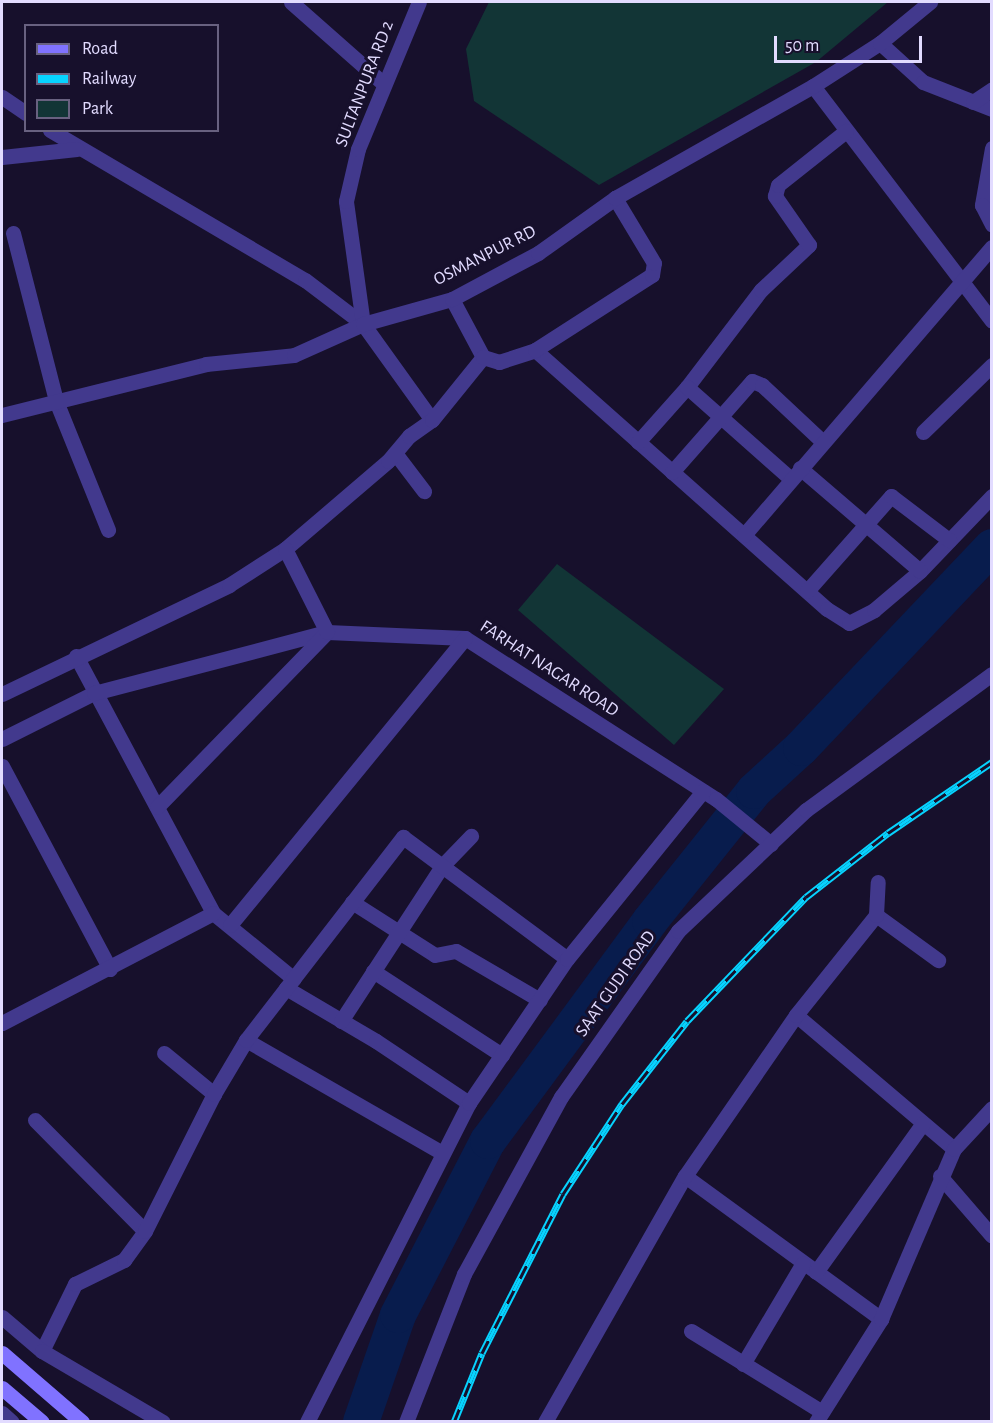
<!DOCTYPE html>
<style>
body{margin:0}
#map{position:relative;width:993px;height:1423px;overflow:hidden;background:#17102c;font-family:"Alegreya Sans",sans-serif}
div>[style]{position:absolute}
.green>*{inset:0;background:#123536}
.river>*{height:36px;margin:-18px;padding:0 18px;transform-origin:18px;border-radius:18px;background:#081c4d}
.minor>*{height:15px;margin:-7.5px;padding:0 7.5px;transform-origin:7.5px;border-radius:7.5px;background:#42398d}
.tertiary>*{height:15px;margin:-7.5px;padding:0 7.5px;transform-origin:7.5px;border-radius:7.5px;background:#42398d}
.secondary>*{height:15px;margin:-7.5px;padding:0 7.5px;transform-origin:7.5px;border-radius:7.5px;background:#8072ff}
.rail>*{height:7px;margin-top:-3.5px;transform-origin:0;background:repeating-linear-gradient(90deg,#17102c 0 14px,#07d3ff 0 28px);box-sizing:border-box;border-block:2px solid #07d3ff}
span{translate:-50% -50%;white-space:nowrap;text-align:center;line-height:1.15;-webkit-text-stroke:6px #17102c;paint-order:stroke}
.street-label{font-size:18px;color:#e2dbff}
.frame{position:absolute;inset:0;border:3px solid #e2dbff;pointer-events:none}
.legend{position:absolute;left:24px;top:24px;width:195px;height:108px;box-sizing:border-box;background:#17102c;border:2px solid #686180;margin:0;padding:8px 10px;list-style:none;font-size:18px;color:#e2dbff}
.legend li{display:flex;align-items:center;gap:12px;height:30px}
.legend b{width:30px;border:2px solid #686180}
.scale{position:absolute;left:774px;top:36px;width:148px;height:27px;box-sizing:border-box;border:3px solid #e2dbff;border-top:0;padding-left:8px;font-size:18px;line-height:21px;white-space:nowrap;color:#e2dbff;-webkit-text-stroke:4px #17102c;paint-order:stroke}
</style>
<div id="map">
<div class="green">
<i style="clip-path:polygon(489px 2px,888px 2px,816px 62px,599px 185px,474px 101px,466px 49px)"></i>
<i style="clip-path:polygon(557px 564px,724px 689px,674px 745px,518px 610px)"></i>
</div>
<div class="river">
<i style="left:361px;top:1422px;width:113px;rotate:-70.9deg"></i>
<i style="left:398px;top:1315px;width:196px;rotate:-62.7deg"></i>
<i style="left:488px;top:1141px;width:273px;rotate:-53.6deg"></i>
<i style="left:650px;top:921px;width:166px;rotate:-51.3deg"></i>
<i style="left:754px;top:791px;width:64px;rotate:-42.5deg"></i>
<i style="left:801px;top:748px;width:277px;rotate:-46.5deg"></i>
</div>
<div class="minor">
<i style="left:880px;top:43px;width:58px;rotate:42.2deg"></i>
<i style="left:923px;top:82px;width:74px;rotate:21.4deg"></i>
<i style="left:813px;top:86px;width:295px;rotate:52.7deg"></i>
<i style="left:2px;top:97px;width:29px;rotate:34deg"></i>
<i style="left:973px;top:102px;width:23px;rotate:-34deg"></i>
<i style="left:50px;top:130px;width:296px;rotate:30.5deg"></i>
<i style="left:305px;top:280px;width:73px;rotate:37.2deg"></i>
<i style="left:363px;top:324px;width:118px;rotate:54.3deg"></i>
<i style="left:992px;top:148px;width:58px;rotate:100deg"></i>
<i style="left:982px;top:205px;width:22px;rotate:63deg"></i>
<i style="left:2px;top:157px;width:75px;rotate:-6.1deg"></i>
<i style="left:13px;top:233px;width:173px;rotate:75.6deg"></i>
<i style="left:56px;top:401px;width:139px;rotate:68deg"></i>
<i style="left:452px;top:299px;width:66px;rotate:61.9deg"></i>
<i style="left:535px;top:350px;width:390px;rotate:41.6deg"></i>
<i style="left:827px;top:609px;width:26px;rotate:32deg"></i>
<i style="left:849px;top:623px;width:28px;rotate:-27deg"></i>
<i style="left:874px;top:610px;width:60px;rotate:-40.3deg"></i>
<i style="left:920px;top:571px;width:104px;rotate:-46.2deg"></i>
<i style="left:687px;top:387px;width:122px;rotate:-52.7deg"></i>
<i style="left:761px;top:290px;width:66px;rotate:-43.2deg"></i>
<i style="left:809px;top:245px;width:60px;rotate:-124.8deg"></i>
<i style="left:775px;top:196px;width:11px;rotate:-75deg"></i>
<i style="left:778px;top:185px;width:87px;rotate:-38.5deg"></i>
<i style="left:923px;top:432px;width:96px;rotate:-44.2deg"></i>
<i style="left:638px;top:442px;width:74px;rotate:-48.3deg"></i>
<i style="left:687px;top:387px;width:139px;rotate:41.5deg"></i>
<i style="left:395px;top:453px;width:48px;rotate:52.7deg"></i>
<i style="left:800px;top:468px;width:158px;rotate:40.6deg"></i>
<i style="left:672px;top:472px;width:121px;rotate:-48.7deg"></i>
<i style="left:752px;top:381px;width:11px;rotate:22deg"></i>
<i style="left:762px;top:385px;width:83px;rotate:43.1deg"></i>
<i style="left:744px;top:535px;width:380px;rotate:-49.3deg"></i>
<i style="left:807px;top:591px;width:127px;rotate:-48.5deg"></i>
<i style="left:891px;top:496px;width:73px;rotate:37.2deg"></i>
<i style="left:76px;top:656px;width:291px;rotate:61.9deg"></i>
<i style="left:213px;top:913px;width:104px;rotate:39.2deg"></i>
<i style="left:2px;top:694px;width:252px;rotate:-25.6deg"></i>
<i style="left:229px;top:585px;width:67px;rotate:-32.7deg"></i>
<i style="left:285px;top:549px;width:135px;rotate:-40.5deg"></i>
<i style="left:388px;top:461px;width:33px;rotate:-50deg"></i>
<i style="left:409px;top:436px;width:28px;rotate:-35deg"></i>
<i style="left:432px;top:420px;width:81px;rotate:-51deg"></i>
<i style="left:483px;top:357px;width:17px;rotate:17deg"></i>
<i style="left:499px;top:362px;width:38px;rotate:-18deg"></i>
<i style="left:535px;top:350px;width:139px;rotate:-32.7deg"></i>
<i style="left:652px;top:275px;width:12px;rotate:-81deg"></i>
<i style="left:654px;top:263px;width:76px;rotate:-121deg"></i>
<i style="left:2px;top:739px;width:103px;rotate:-26.6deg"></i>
<i style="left:94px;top:693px;width:241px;rotate:-14.7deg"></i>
<i style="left:327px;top:632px;width:138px;rotate:2.5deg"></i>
<i style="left:465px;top:638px;width:298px;rotate:32.7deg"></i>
<i style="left:716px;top:799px;width:71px;rotate:39.3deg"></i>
<i style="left:2px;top:766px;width:230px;rotate:62deg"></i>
<i style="left:157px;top:807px;width:244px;rotate:-45.8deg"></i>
<i style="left:327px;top:632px;width:93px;rotate:-116.8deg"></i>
<i style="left:352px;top:902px;width:98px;rotate:32.6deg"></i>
<i style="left:435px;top:955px;width:21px;rotate:-11deg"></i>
<i style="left:456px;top:951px;width:97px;rotate:30.3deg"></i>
<i style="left:876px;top:915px;width:77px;rotate:36deg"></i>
<i style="left:230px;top:925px;width:371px;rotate:-50.7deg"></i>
<i style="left:373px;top:971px;width:154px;rotate:33.1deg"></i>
<i style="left:286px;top:988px;width:104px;rotate:30.5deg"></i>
<i style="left:376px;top:1041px;width:112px;rotate:33.7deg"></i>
<i style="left:796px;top:1015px;width:207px;rotate:40.3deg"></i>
<i style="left:341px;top:1021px;width:185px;rotate:-56.9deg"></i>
<i style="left:442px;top:866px;width:42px;rotate:-46deg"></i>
<i style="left:2px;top:1023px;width:238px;rotate:-27.5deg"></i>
<i style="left:246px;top:1040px;width:225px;rotate:29.9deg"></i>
<i style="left:164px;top:1053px;width:65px;rotate:39.4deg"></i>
<i style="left:35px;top:1120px;width:156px;rotate:45.3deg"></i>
<i style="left:685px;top:1176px;width:243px;rotate:36.1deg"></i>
<i style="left:940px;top:1176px;width:79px;rotate:49.1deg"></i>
<i style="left:816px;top:1272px;width:183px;rotate:-54.3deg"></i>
<i style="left:691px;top:1331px;width:154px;rotate:31.7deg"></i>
<i style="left:42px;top:1351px;width:75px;rotate:-63.8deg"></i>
<i style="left:75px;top:1284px;width:55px;rotate:-26.1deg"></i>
<i style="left:124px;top:1260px;width:36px;rotate:-54deg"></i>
<i style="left:145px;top:1231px;width:153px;rotate:-63.3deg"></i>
<i style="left:214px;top:1094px;width:63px;rotate:-59.3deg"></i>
<i style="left:246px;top:1040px;width:257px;rotate:-52.3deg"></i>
<i style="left:403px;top:837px;width:204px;rotate:36.6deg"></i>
<i style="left:743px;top:1364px;width:117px;rotate:-59.3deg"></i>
<i style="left:307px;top:1422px;width:358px;rotate:-63.1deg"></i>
<i style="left:469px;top:1103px;width:174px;rotate:-55.8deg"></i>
<i style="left:567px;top:959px;width:216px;rotate:-51deg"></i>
<i style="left:545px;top:1422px;width:283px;rotate:-60.4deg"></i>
<i style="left:685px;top:1176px;width:196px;rotate:-55.4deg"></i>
<i style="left:796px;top:1015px;width:128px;rotate:-51.3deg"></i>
<i style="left:876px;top:915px;width:33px;rotate:-87deg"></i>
</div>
<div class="tertiary">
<i style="left:291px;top:2px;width:124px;rotate:41.4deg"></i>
<i style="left:363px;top:324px;width:124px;rotate:-97.9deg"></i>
<i style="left:346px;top:201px;width:53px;rotate:-77deg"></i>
<i style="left:358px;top:149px;width:159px;rotate:-67.5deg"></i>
<i style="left:2px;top:415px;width:210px;rotate:-14deg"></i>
<i style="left:206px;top:364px;width:88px;rotate:-5.8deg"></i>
<i style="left:294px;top:355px;width:76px;rotate:-24.2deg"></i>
<i style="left:363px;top:324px;width:92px;rotate:-15.7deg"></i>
<i style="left:452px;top:299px;width:98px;rotate:-28.1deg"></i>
<i style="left:538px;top:253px;width:95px;rotate:-35.5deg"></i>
<i style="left:615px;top:198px;width:227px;rotate:-29.5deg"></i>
<i style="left:813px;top:86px;width:80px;rotate:-32.7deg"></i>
<i style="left:880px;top:43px;width:65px;rotate:-39.4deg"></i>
<i style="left:2px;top:1317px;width:52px;rotate:40.4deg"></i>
<i style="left:42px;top:1351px;width:140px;rotate:30.4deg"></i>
<i style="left:2px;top:1413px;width:13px;rotate:42deg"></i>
<i style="left:406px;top:1422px;width:159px;rotate:-68.6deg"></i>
<i style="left:464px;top:1274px;width:202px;rotate:-61.3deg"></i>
<i style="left:561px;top:1097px;width:203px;rotate:-54.8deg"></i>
<i style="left:678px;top:931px;width:176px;rotate:-43.4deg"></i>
<i style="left:806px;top:810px;width:230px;rotate:-36.2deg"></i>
<i style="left:816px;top:1422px;width:122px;rotate:-57.7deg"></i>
<i style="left:881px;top:1319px;width:185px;rotate:-66.8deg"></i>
<i style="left:954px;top:1149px;width:56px;rotate:-47.2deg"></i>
</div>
<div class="secondary">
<i style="left:2px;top:1353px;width:106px;rotate:40.8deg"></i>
<i style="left:2px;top:1388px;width:52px;rotate:40.4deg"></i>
</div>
<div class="rail">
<i style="left:454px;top:1422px;width:74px;rotate:-67.9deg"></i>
<i style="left:482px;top:1353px;width:178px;rotate:-63deg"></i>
<i style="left:563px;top:1194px;width:108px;rotate:-56.8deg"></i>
<i style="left:622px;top:1104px;width:105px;rotate:-51.9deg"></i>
<i style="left:687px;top:1021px;width:172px;rotate:-46.2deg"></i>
<i style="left:806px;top:897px;width:104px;rotate:-38deg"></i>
<i style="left:888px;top:833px;width:126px;rotate:-34.3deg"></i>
</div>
<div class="street-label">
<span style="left:365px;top:84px;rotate:-69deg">SULTANPURA RD 2</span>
<span style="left:485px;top:256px;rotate:-27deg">OSMANPUR RD</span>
<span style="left:549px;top:669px;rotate:33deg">FARHAT NAGAR ROAD</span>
<span style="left:616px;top:984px;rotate:-55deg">SAAT GUDI ROAD</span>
</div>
<div class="frame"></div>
<ul class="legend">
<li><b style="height:8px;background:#8072ff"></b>Road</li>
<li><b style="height:8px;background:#07d3ff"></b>Railway</li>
<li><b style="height:16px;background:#123536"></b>Park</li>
</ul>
<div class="scale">50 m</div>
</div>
